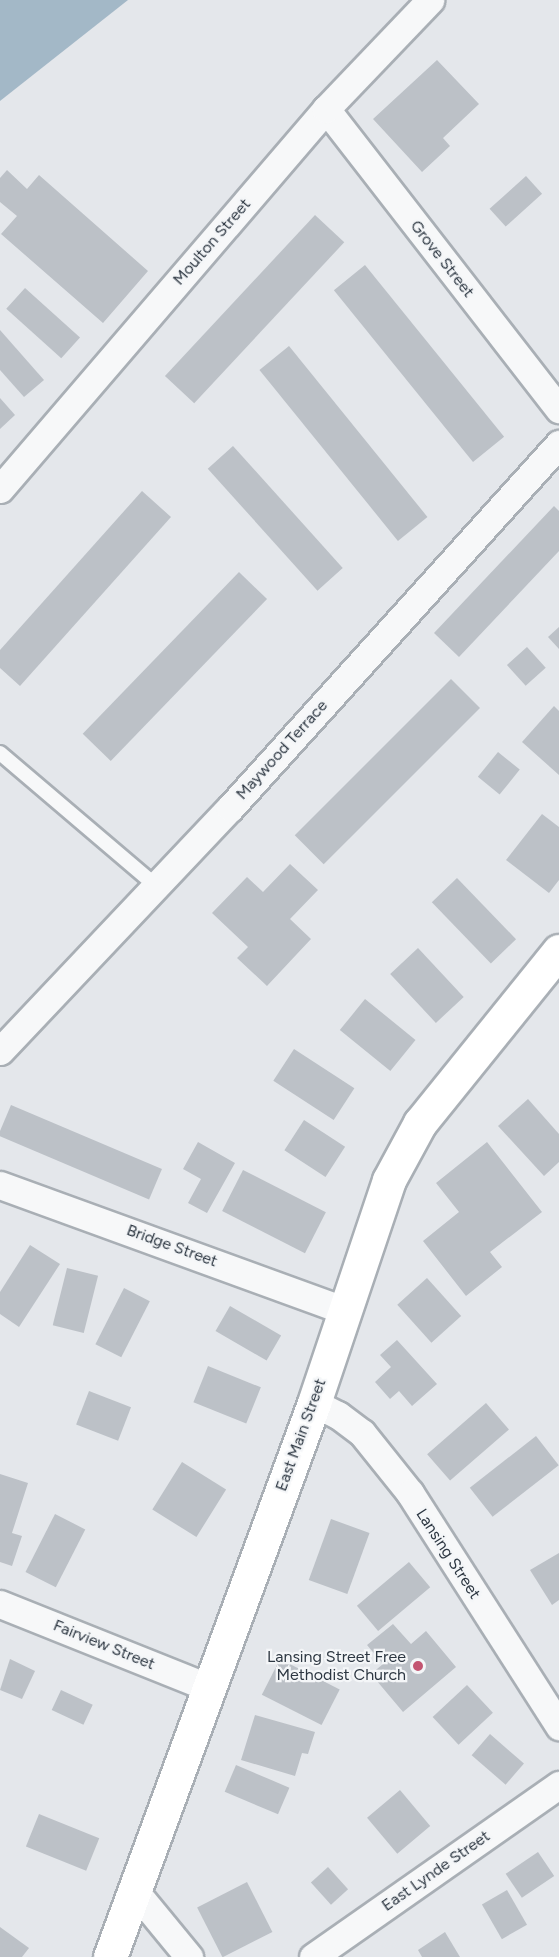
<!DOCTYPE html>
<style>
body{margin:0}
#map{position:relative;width:559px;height:1957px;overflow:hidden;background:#e4e7eb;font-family:Figtree,sans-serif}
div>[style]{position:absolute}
.water>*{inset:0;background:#a3b8c7}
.building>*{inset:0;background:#bcc1c7;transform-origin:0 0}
.roads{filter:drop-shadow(2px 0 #a9afb5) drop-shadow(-2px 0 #a9afb5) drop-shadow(0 2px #a9afb5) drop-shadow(0 -2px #a9afb5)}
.lane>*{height:14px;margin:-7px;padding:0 7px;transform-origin:7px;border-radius:7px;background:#f7f8f9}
.street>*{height:27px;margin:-13.5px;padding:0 13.5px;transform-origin:13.5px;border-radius:13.5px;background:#f7f8f9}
.secondary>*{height:33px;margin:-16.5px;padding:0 16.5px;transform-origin:16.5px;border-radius:16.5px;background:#fff}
.dots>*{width:16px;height:16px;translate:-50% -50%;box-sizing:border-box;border:3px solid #f4f6f8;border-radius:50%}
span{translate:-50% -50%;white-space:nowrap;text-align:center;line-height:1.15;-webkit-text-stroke:4.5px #f4f6f8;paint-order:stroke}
.street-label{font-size:16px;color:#2d3742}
.poi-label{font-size:16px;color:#2d3742}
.right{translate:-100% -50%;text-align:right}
</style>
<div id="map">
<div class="water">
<i style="clip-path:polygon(0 0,128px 0,0 101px)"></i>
</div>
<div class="building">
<i style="clip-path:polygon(437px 60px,479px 104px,443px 138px,450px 146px,422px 172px,373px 119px)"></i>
<i style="clip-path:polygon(7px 170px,27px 189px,39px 175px,148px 271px,103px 323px,1px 234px,17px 216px,0 202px,0 178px)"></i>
<i style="left:526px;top:176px;width:24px;height:49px;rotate:48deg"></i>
<i style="left:315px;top:215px;width:40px;height:220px;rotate:43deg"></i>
<i style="left:365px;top:265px;width:221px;height:40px;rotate:51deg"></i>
<i style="left:25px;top:288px;width:74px;height:28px;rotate:42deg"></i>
<i style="clip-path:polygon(0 330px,44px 380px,24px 397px,0 370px)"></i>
<i style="left:289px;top:346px;width:220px;height:38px;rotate:51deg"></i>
<i style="clip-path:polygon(0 398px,15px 415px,0 429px)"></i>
<i style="left:233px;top:446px;width:164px;height:34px;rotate:48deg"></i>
<i style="clip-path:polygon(142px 491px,171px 517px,20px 686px,0 668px,0 650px)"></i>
<i style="clip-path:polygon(554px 506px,559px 511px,559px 551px,459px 657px,434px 633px)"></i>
<i style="left:239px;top:572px;width:39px;height:225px;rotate:44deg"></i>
<i style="clip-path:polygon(559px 627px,559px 649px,548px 637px)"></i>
<i style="left:527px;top:647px;width:28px;height:27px;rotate:48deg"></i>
<i style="left:451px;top:679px;width:41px;height:221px;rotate:45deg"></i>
<i style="clip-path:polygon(554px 706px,559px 711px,559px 775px,522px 742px)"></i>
<i style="left:498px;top:752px;width:28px;height:32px;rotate:39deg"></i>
<i style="clip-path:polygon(542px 814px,559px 827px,559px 880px,549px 893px,506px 860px)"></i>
<i style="clip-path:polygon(290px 864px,318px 890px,290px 919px,311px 939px,267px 986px,237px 958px,248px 947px,212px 913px,247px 877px,263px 892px)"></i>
<i style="left:457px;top:878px;width:85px;height:35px;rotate:46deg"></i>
<i style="left:418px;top:948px;width:67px;height:38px;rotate:47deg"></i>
<i style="left:365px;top:999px;width:65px;height:40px;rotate:39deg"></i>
<i style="left:294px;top:1049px;width:72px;height:38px;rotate:33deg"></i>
<i style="clip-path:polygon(528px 1099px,559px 1134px,559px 1162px,544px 1176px,498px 1126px)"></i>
<i style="left:11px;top:1105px;width:164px;height:33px;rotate:23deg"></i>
<i style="left:304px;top:1120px;width:49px;height:36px;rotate:33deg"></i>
<i style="clip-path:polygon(198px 1142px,235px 1163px,207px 1213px,188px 1203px,201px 1179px,183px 1169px)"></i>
<i style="clip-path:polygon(487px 1142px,542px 1212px,490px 1252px,502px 1267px,466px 1296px,423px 1241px,459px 1212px,436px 1183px)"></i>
<i style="left:243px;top:1170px;width:93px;height:46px;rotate:27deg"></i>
<i style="clip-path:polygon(30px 1245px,60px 1264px,19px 1327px,0 1314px,0 1292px)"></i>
<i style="left:67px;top:1268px;width:32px;height:59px;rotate:14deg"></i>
<i style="left:427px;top:1278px;width:51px;height:40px;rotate:48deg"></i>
<i style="left:124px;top:1288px;width:29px;height:63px;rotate:27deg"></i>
<i style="left:230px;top:1306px;width:59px;height:29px;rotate:30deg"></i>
<i style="clip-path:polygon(397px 1340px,437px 1384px,412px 1406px,399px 1391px,390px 1399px,375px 1382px,391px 1367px,380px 1355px)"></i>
<i style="left:208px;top:1366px;width:57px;height:39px;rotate:22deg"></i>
<i style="left:89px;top:1391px;width:45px;height:36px;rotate:21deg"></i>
<i style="left:486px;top:1403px;width:35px;height:78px;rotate:49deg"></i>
<i style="left:536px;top:1436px;width:37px;height:84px;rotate:52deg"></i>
<i style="left:182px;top:1462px;width:52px;height:56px;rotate:32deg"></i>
<i style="clip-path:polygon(0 1474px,28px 1483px,12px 1533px,22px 1536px,12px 1566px,0 1562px)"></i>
<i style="left:55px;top:1514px;width:34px;height:65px;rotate:27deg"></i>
<i style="left:331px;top:1519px;width:41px;height:65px;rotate:20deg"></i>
<i style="clip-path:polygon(559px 1553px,559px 1600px,552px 1605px,530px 1570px)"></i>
<i style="left:409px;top:1562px;width:33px;height:68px;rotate:50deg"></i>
<i style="clip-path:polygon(393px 1624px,411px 1644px,426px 1631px,456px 1667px,403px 1712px,371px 1674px,383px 1664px,367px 1645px)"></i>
<i style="clip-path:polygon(10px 1659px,35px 1671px,22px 1699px,0 1690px)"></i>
<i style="left:280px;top:1659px;width:67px;height:40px;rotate:27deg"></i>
<i style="left:467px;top:1685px;width:38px;height:47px;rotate:47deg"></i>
<i style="left:61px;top:1690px;width:35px;height:22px;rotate:25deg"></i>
<i style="clip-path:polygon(255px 1715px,315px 1732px,308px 1754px,302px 1753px,295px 1776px,241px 1760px)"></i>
<i style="left:490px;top:1734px;width:45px;height:28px;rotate:41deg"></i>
<i style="left:236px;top:1765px;width:58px;height:29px;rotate:23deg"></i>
<i style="left:400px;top:1790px;width:47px;height:43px;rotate:50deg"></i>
<i style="left:39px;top:1814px;width:65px;height:35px;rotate:22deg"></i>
<i style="left:538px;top:1852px;width:29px;height:39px;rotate:56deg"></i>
<i style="left:328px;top:1867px;width:30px;height:23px;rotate:48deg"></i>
<i style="left:247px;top:1882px;width:56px;height:56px;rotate:63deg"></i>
<i style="left:507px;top:1890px;width:40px;height:29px;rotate:60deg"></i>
<i style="clip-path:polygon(0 1927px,29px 1948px,22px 1957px,0 1957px)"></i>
<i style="clip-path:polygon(445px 1932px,460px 1957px,422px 1957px,418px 1950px)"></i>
</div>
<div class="roads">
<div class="lane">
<i style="left:0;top:753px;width:205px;rotate:40.4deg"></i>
</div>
<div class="street">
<i style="left:326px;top:109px;width:380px;rotate:52.2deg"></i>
<i style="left:0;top:489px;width:501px;rotate:-49.37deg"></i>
<i style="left:326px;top:109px;width:151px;rotate:-46.3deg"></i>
<i style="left:0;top:1051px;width:335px;rotate:-46.6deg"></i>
<i style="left:230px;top:808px;width:491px;rotate:-47.9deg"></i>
<i style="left:0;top:1185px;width:365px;rotate:20deg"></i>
<i style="left:314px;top:1403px;width:27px;rotate:27deg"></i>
<i style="left:338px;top:1415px;width:30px;rotate:37deg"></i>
<i style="left:362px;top:1433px;width:77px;rotate:51.3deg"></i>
<i style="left:410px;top:1493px;width:277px;rotate:57.4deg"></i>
<i style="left:0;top:1604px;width:224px;rotate:21.8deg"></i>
<i style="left:134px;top:1890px;width:87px;rotate:50.6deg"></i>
<i style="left:313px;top:1957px;width:300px;rotate:-35deg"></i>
</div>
<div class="secondary">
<i style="left:110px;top:1957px;width:590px;rotate:-69.78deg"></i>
<i style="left:314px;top:1403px;width:235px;rotate:-71.4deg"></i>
<i style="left:389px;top:1180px;width:65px;rotate:-61.5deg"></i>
<i style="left:420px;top:1123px;width:221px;rotate:-51.1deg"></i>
</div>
</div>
<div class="dots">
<i style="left:418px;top:1666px;background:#c35571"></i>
</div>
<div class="street-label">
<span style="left:212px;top:242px;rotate:-49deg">Moulton Street</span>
<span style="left:442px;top:259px;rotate:52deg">Grove Street</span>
<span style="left:282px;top:750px;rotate:-48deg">Maywood Terrace</span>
<span style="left:172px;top:1246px;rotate:20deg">Bridge Street</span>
<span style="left:301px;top:1435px;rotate:-70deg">East Main Street</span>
<span style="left:448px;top:1554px;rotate:57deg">Lansing Street</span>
<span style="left:104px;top:1645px;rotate:22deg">Fairview Street</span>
<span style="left:436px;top:1871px;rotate:-35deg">East Lynde Street</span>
</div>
<div class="poi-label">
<span class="right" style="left:406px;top:1666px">Lansing Street Free<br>Methodist Church</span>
</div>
</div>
